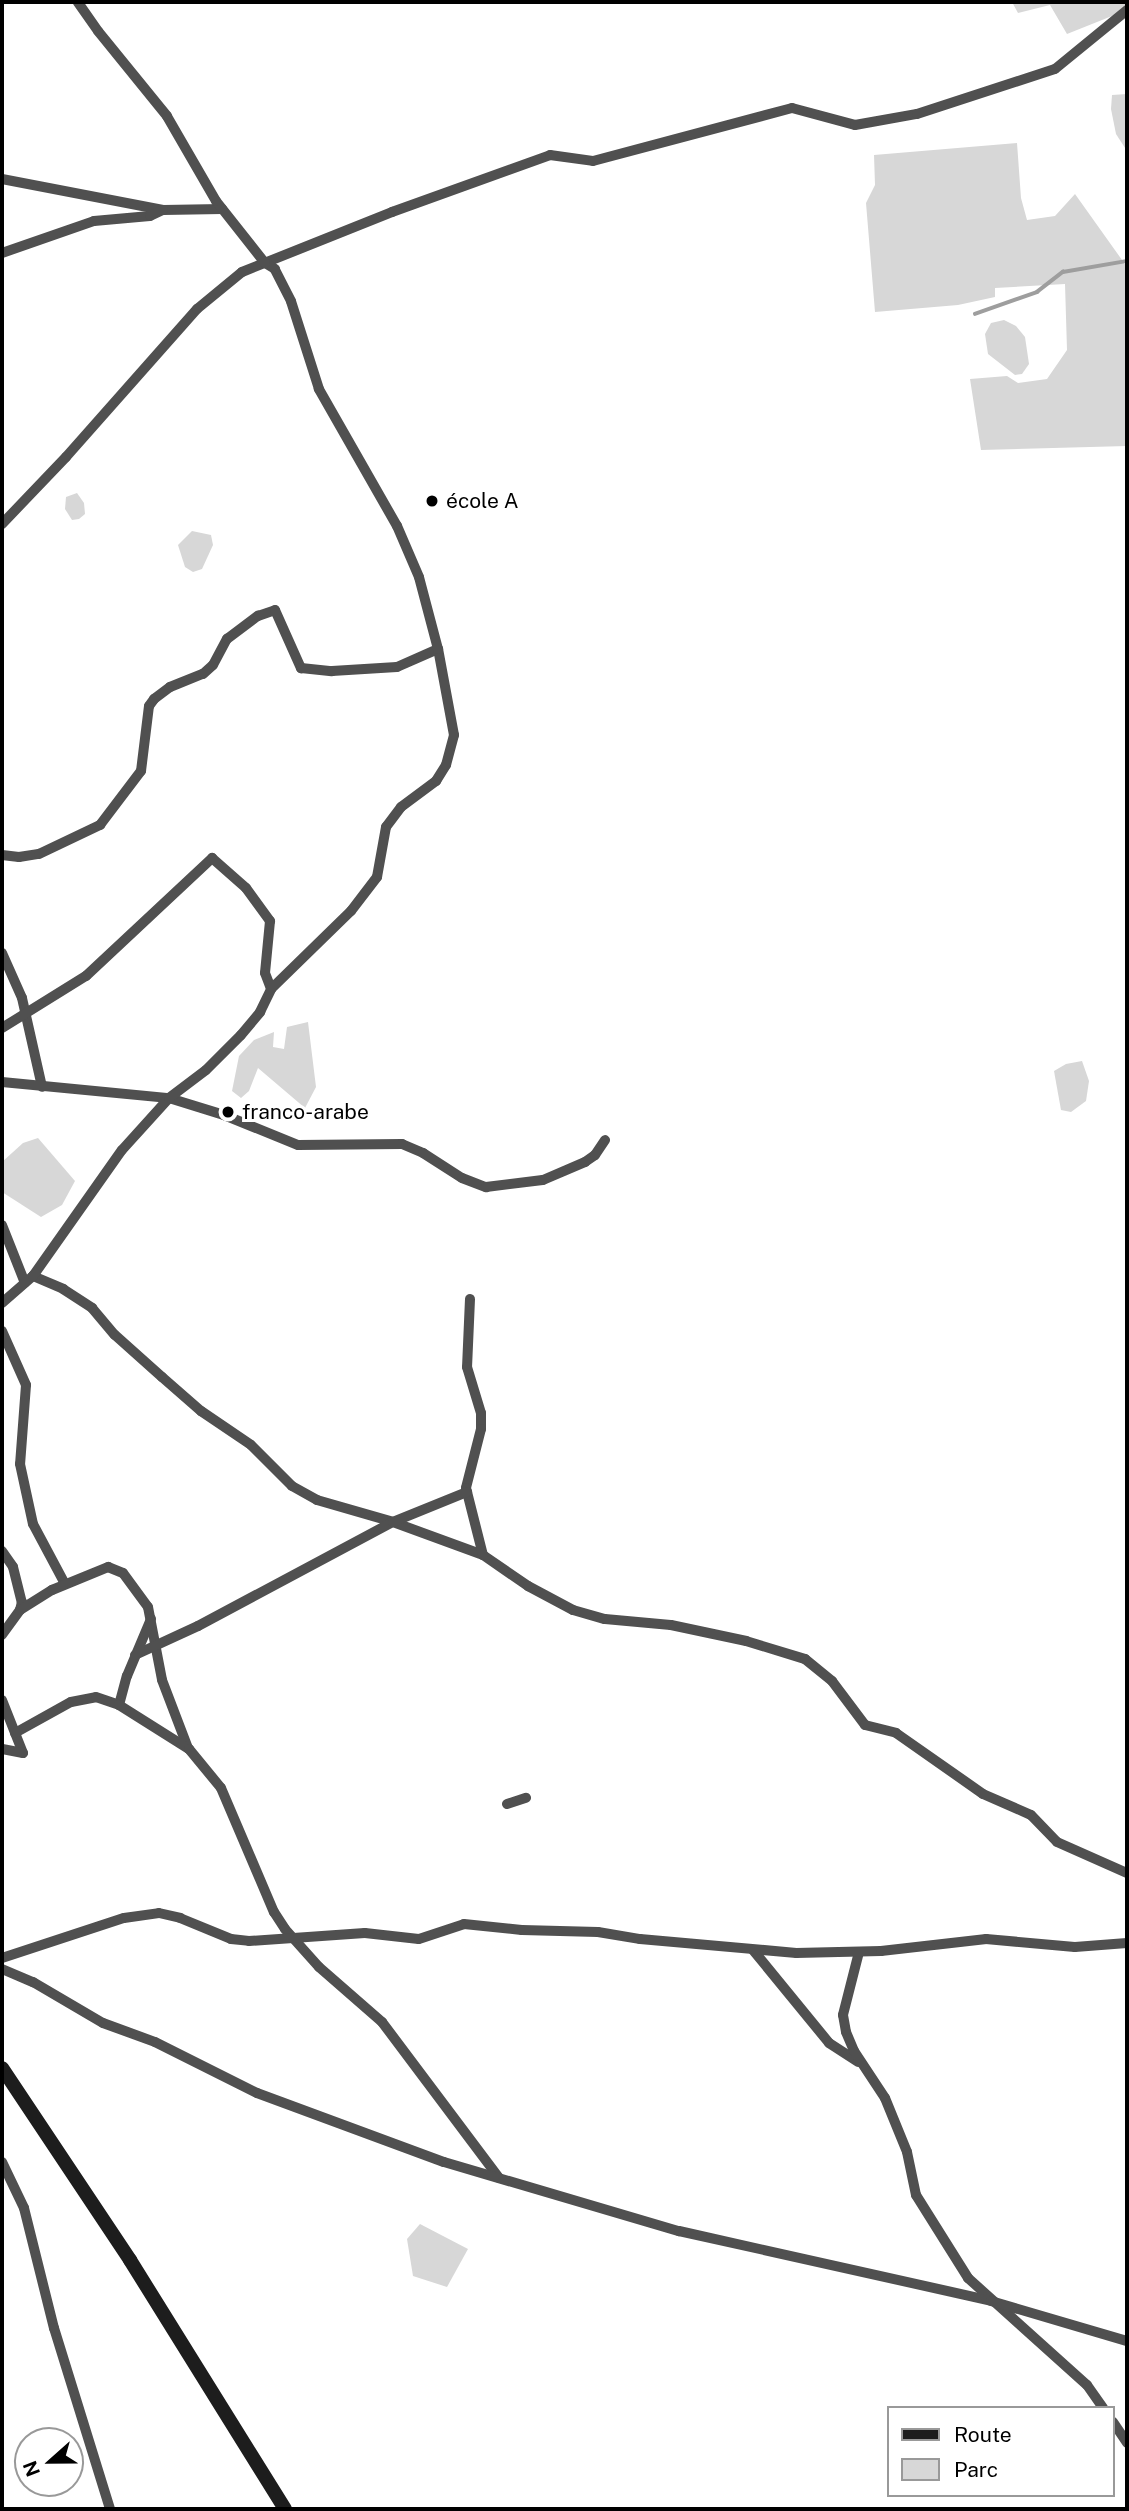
<!DOCTYPE html>
<meta charset="utf-8">
<style>
body{margin:0}
#map{position:relative;width:1129px;height:2511px;overflow:hidden;background:#fff;font-family:"Public Sans",sans-serif}
div>[style]{position:absolute}
.green>*{inset:0;background:#d7d7d7}
.stream>*{height:3.5px;margin:-1.75px;padding:0 1.75px;transform-origin:1.75px;border-radius:1.75px;background:#9e9e9e}
.minor>*{height:10px;margin:-5px;padding:0 5px;transform-origin:5px;border-radius:5px;background:#505050}
.secondary>*{height:14px;margin:-7px;padding:0 7px;transform-origin:7px;border-radius:7px;background:#1d1d1d}
.dots>*{width:19px;height:19px;translate:-50% -50%;box-sizing:border-box;border:4px solid #fff;border-radius:50%}
span{translate:-50% -50%;white-space:nowrap;text-align:center;line-height:1.15;-webkit-text-stroke:6px #fff;paint-order:stroke}
.poi-label{font-size:21px;color:#000}
.left{translate:0 -50%;text-align:left}
.frame{position:absolute;inset:0;border:4px solid #000;pointer-events:none}
.legend{position:absolute;left:887px;top:2406px;width:228px;height:91px;box-sizing:border-box;background:#fff;border:2px solid #999;margin:0;padding:9px 12px;list-style:none;font-size:21px;color:#000}
.legend li{display:flex;align-items:center;gap:14px;height:35px}
.legend b{width:35px;border:2px solid #999}
.north{position:absolute;left:14px;top:2427px;width:70px;height:70px;box-sizing:border-box;background:#fff;border:2px solid #999;border-radius:50%;rotate:249deg;font-size:19px;font-weight:700;line-height:28px;text-align:center;color:#000}
.north::after{content:'';display:block;margin:auto;width:24px;height:32px;background:#000;clip-path:polygon(50% 0,100% 100%,50% 72%,0 100%)}
</style>
<div id="map">
<div class="green">
<i style="clip-path:polygon(1012px 2px,1127px 2px,1127px 10px,1067px 34px,1050px 5px,1018px 13px)"></i>
<i style="clip-path:polygon(1127px 94px,1127px 151px,1116px 134px,1111px 109px,1112px 95px)"></i>
<i style="clip-path:polygon(1017px 143px,1021px 198px,1027px 220px,1055px 216px,1075px 194px,1127px 267px,1127px 446px,981px 450px,970px 379px,1007px 376px,1018px 383px,1047px 379px,1067px 350px,1065px 284px,995px 288px,995px 297px,958px 305px,875px 312px,866px 203px,875px 185px,874px 155px)"></i>
<i style="clip-path:polygon(1004px 320px,1016px 326px,1025px 337px,1029px 364px,1022px 374px,1015px 375px,988px 354px,985px 334px,991px 323px)"></i>
<i style="clip-path:polygon(77px 493px,84px 503px,85px 514px,79px 519px,72px 520px,65px 509px,66px 497px)"></i>
<i style="clip-path:polygon(192px 531px,211px 535px,213px 545px,202px 569px,193px 572px,185px 567px,178px 545px)"></i>
<i style="clip-path:polygon(308px 1022px,316px 1087px,305px 1108px,258px 1068px,249px 1091px,241px 1098px,232px 1091px,239px 1056px,254px 1040px,274px 1032px,273px 1047px,284px 1049px,287px 1027px)"></i>
<i style="clip-path:polygon(1082px 1061px,1089px 1081px,1086px 1101px,1071px 1112px,1061px 1110px,1054px 1071px,1066px 1064px)"></i>
<i style="clip-path:polygon(38px 1138px,75px 1181px,62px 1205px,41px 1217px,2px 1192px,2px 1162px,23px 1143px)"></i>
<i style="clip-path:polygon(420px 2224px,468px 2249px,447px 2287px,413px 2276px,407px 2239px)"></i>
</div>
<div class="stream">
<i style="left:975px;top:314px;width:66px;rotate:-19.5deg"></i>
<i style="left:1037px;top:292px;width:33px;rotate:-38deg"></i>
<i style="left:1063px;top:272px;width:65px;rotate:-9.8deg"></i>
</div>
<div class="minor">
<i style="left:2px;top:179px;width:164px;rotate:10.9deg"></i>
<i style="left:163px;top:210px;width:59px;rotate:-1deg"></i>
<i style="left:2px;top:253px;width:97px;rotate:-19.2deg"></i>
<i style="left:94px;top:221px;width:56px;rotate:-5.1deg"></i>
<i style="left:150px;top:216px;width:14px;rotate:-25deg"></i>
<i style="left:2px;top:524px;width:93px;rotate:-46.3deg"></i>
<i style="left:66px;top:457px;width:198px;rotate:-48.5deg"></i>
<i style="left:197px;top:309px;width:58px;rotate:-39.4deg"></i>
<i style="left:242px;top:272px;width:162px;rotate:-21.8deg"></i>
<i style="left:392px;top:212px;width:168px;rotate:-19.8deg"></i>
<i style="left:550px;top:155px;width:43px;rotate:7.9deg"></i>
<i style="left:593px;top:161px;width:206px;rotate:-14.9deg"></i>
<i style="left:792px;top:108px;width:65px;rotate:15.1deg"></i>
<i style="left:855px;top:125px;width:63px;rotate:-10.1deg"></i>
<i style="left:917px;top:114px;width:145px;rotate:-18.1deg"></i>
<i style="left:1055px;top:69px;width:93px;rotate:-39.3deg"></i>
<i style="left:2px;top:855px;width:17px;rotate:7deg"></i>
<i style="left:19px;top:857px;width:20px;rotate:-9deg"></i>
<i style="left:39px;top:854px;width:68px;rotate:-25.4deg"></i>
<i style="left:100px;top:825px;width:68px;rotate:-52.8deg"></i>
<i style="left:141px;top:771px;width:65px;rotate:-83deg"></i>
<i style="left:149px;top:706px;width:9px;rotate:-54deg"></i>
<i style="left:154px;top:699px;width:20px;rotate:-37deg"></i>
<i style="left:170px;top:687px;width:35px;rotate:-22deg"></i>
<i style="left:203px;top:674px;width:13px;rotate:-42deg"></i>
<i style="left:213px;top:665px;width:30px;rotate:-62deg"></i>
<i style="left:227px;top:639px;width:39px;rotate:-37deg"></i>
<i style="left:258px;top:616px;width:18px;rotate:-19deg"></i>
<i style="left:275px;top:610px;width:64px;rotate:65.9deg"></i>
<i style="left:301px;top:668px;width:31px;rotate:6deg"></i>
<i style="left:332px;top:671px;width:65px;rotate:-3.5deg"></i>
<i style="left:397px;top:667px;width:45px;rotate:-23.7deg"></i>
<i style="left:2px;top:953px;width:49px;rotate:66deg"></i>
<i style="left:22px;top:998px;width:91px;rotate:77.3deg"></i>
<i style="left:2px;top:1028px;width:99px;rotate:-31.8deg"></i>
<i style="left:86px;top:976px;width:173px;rotate:-43.1deg"></i>
<i style="left:212px;top:858px;width:45px;rotate:41.4deg"></i>
<i style="left:246px;top:888px;width:41px;rotate:54deg"></i>
<i style="left:270px;top:921px;width:52px;rotate:95.5deg"></i>
<i style="left:265px;top:973px;width:17px;rotate:69deg"></i>
<i style="left:2px;top:1082px;width:168px;rotate:5.5deg"></i>
<i style="left:169px;top:1098px;width:58px;rotate:17.2deg"></i>
<i style="left:224px;top:1115px;width:80px;rotate:22.1deg"></i>
<i style="left:298px;top:1145px;width:104px;rotate:-0.6deg"></i>
<i style="left:402px;top:1144px;width:23px;rotate:23deg"></i>
<i style="left:423px;top:1153px;width:46px;rotate:32.7deg"></i>
<i style="left:462px;top:1178px;width:26px;rotate:21deg"></i>
<i style="left:486px;top:1187px;width:57px;rotate:-7deg"></i>
<i style="left:543px;top:1180px;width:46px;rotate:-23.2deg"></i>
<i style="left:585px;top:1162px;width:12px;rotate:-35deg"></i>
<i style="left:595px;top:1155px;width:18px;rotate:-56deg"></i>
<i style="left:2px;top:1225px;width:62px;rotate:68.4deg"></i>
<i style="left:33px;top:1276px;width:33px;rotate:23deg"></i>
<i style="left:63px;top:1289px;width:35px;rotate:33deg"></i>
<i style="left:92px;top:1308px;width:35px;rotate:50deg"></i>
<i style="left:115px;top:1335px;width:63px;rotate:41.8deg"></i>
<i style="left:162px;top:1377px;width:52px;rotate:41.1deg"></i>
<i style="left:201px;top:1411px;width:60px;rotate:34.2deg"></i>
<i style="left:251px;top:1445px;width:58px;rotate:45deg"></i>
<i style="left:292px;top:1486px;width:29px;rotate:29deg"></i>
<i style="left:317px;top:1500px;width:79px;rotate:16.1deg"></i>
<i style="left:393px;top:1522px;width:96px;rotate:20.1deg"></i>
<i style="left:483px;top:1555px;width:55px;rotate:34.6deg"></i>
<i style="left:528px;top:1586px;width:51px;rotate:28.1deg"></i>
<i style="left:573px;top:1610px;width:33px;rotate:16deg"></i>
<i style="left:605px;top:1619px;width:66px;rotate:5.2deg"></i>
<i style="left:671px;top:1625px;width:77px;rotate:12deg"></i>
<i style="left:746px;top:1641px;width:62px;rotate:17deg"></i>
<i style="left:805px;top:1659px;width:35px;rotate:39deg"></i>
<i style="left:832px;top:1681px;width:55px;rotate:53.1deg"></i>
<i style="left:865px;top:1725px;width:32px;rotate:14deg"></i>
<i style="left:896px;top:1733px;width:106px;rotate:35deg"></i>
<i style="left:983px;top:1794px;width:52px;rotate:23.6deg"></i>
<i style="left:1031px;top:1815px;width:37px;rotate:46deg"></i>
<i style="left:1057px;top:1842px;width:77px;rotate:23.9deg"></i>
<i style="left:470px;top:1299px;width:68px;rotate:92.5deg"></i>
<i style="left:467px;top:1367px;width:48px;rotate:73.1deg"></i>
<i style="left:481px;top:1413px;width:16px;rotate:90deg"></i>
<i style="left:481px;top:1429px;width:61px;rotate:104.3deg"></i>
<i style="left:466px;top:1488px;width:69px;rotate:75.8deg"></i>
<i style="left:2px;top:1303px;width:41px;rotate:-41.1deg"></i>
<i style="left:33px;top:1276px;width:154px;rotate:-54.8deg"></i>
<i style="left:122px;top:1150px;width:70px;rotate:-47.9deg"></i>
<i style="left:169px;top:1098px;width:46px;rotate:-37.1deg"></i>
<i style="left:206px;top:1070px;width:49px;rotate:-45deg"></i>
<i style="left:241px;top:1035px;width:30px;rotate:-50deg"></i>
<i style="left:260px;top:1012px;width:25px;rotate:-64deg"></i>
<i style="left:271px;top:989px;width:112px;rotate:-44.3deg"></i>
<i style="left:351px;top:911px;width:43px;rotate:-52.6deg"></i>
<i style="left:377px;top:877px;width:51px;rotate:-79.8deg"></i>
<i style="left:386px;top:827px;width:25px;rotate:-53deg"></i>
<i style="left:401px;top:807px;width:44px;rotate:-36.6deg"></i>
<i style="left:436px;top:781px;width:19px;rotate:-58deg"></i>
<i style="left:446px;top:765px;width:31px;rotate:-75deg"></i>
<i style="left:454px;top:735px;width:87px;rotate:-100.5deg"></i>
<i style="left:438px;top:649px;width:74px;rotate:-104.8deg"></i>
<i style="left:419px;top:577px;width:56px;rotate:-113.3deg"></i>
<i style="left:397px;top:526px;width:158px;rotate:-119.7deg"></i>
<i style="left:319px;top:389px;width:92px;rotate:-107.7deg"></i>
<i style="left:291px;top:301px;width:36px;rotate:-117deg"></i>
<i style="left:275px;top:269px;width:12px;rotate:-149deg"></i>
<i style="left:265px;top:263px;width:79px;rotate:-128.3deg"></i>
<i style="left:216px;top:201px;width:98px;rotate:-120deg"></i>
<i style="left:167px;top:116px;width:109px;rotate:-129.1deg"></i>
<i style="left:98px;top:31px;width:35px;rotate:-125deg"></i>
<i style="left:2px;top:1331px;width:59px;rotate:66deg"></i>
<i style="left:26px;top:1385px;width:79px;rotate:94.3deg"></i>
<i style="left:20px;top:1464px;width:61px;rotate:77.8deg"></i>
<i style="left:33px;top:1524px;width:68px;rotate:61.9deg"></i>
<i style="left:2px;top:1551px;width:19px;rotate:55deg"></i>
<i style="left:13px;top:1567px;width:36px;rotate:76deg"></i>
<i style="left:22px;top:1602px;width:8px;rotate:104deg"></i>
<i style="left:20px;top:1610px;width:31px;rotate:126deg"></i>
<i style="left:20px;top:1610px;width:38px;rotate:-32deg"></i>
<i style="left:52px;top:1590px;width:61px;rotate:-22.3deg"></i>
<i style="left:108px;top:1567px;width:16px;rotate:22deg"></i>
<i style="left:123px;top:1573px;width:42px;rotate:53.7deg"></i>
<i style="left:148px;top:1607px;width:74px;rotate:79.1deg"></i>
<i style="left:162px;top:1680px;width:73px;rotate:69.1deg"></i>
<i style="left:135px;top:1655px;width:69px;rotate:-24.7deg"></i>
<i style="left:198px;top:1626px;width:221px;rotate:-28.1deg"></i>
<i style="left:393px;top:1522px;width:80px;rotate:-22.1deg"></i>
<i style="left:2px;top:1700px;width:57px;rotate:68.4deg"></i>
<i style="left:23px;top:1753px;width:21px;rotate:-169deg"></i>
<i style="left:119px;top:1705px;width:30px;rotate:-75deg"></i>
<i style="left:127px;top:1676px;width:62px;rotate:-67.2deg"></i>
<i style="left:15px;top:1733px;width:64px;rotate:-29deg"></i>
<i style="left:71px;top:1702px;width:25px;rotate:-11deg"></i>
<i style="left:96px;top:1697px;width:24px;rotate:19deg"></i>
<i style="left:119px;top:1705px;width:83px;rotate:32.2deg"></i>
<i style="left:189px;top:1749px;width:50px;rotate:50.6deg"></i>
<i style="left:221px;top:1788px;width:135px;rotate:66.9deg"></i>
<i style="left:274px;top:1912px;width:20px;rotate:57deg"></i>
<i style="left:285px;top:1929px;width:51px;rotate:48.2deg"></i>
<i style="left:319px;top:1967px;width:84px;rotate:41.1deg"></i>
<i style="left:382px;top:2022px;width:195px;rotate:53.1deg"></i>
<i style="left:507px;top:1804px;width:20px;rotate:-18deg"></i>
<i style="left:753px;top:1950px;width:120px;rotate:50.7deg"></i>
<i style="left:829px;top:2043px;width:35px;rotate:33deg"></i>
<i style="left:859px;top:1952px;width:65px;rotate:104.3deg"></i>
<i style="left:843px;top:2015px;width:17px;rotate:80deg"></i>
<i style="left:846px;top:2032px;width:21px;rotate:67deg"></i>
<i style="left:854px;top:2051px;width:56px;rotate:56.6deg"></i>
<i style="left:885px;top:2098px;width:58px;rotate:67.8deg"></i>
<i style="left:907px;top:2152px;width:44px;rotate:78.2deg"></i>
<i style="left:916px;top:2195px;width:98px;rotate:57.9deg"></i>
<i style="left:968px;top:2278px;width:160px;rotate:42deg"></i>
<i style="left:1087px;top:2385px;width:28px;rotate:55deg"></i>
<i style="left:2px;top:1958px;width:128px;rotate:-18.2deg"></i>
<i style="left:124px;top:1918px;width:35px;rotate:-8deg"></i>
<i style="left:159px;top:1913px;width:22px;rotate:13deg"></i>
<i style="left:180px;top:1918px;width:55px;rotate:22.4deg"></i>
<i style="left:231px;top:1939px;width:18px;rotate:6deg"></i>
<i style="left:249px;top:1941px;width:116px;rotate:-3.9deg"></i>
<i style="left:365px;top:1933px;width:54px;rotate:6.3deg"></i>
<i style="left:419px;top:1939px;width:47px;rotate:-18.4deg"></i>
<i style="left:464px;top:1924px;width:58px;rotate:5.9deg"></i>
<i style="left:522px;top:1930px;width:76px;rotate:1.5deg"></i>
<i style="left:598px;top:1932px;width:43px;rotate:9.5deg"></i>
<i style="left:640px;top:1939px;width:157px;rotate:5.1deg"></i>
<i style="left:796px;top:1953px;width:85px;rotate:-1.3deg"></i>
<i style="left:881px;top:1951px;width:106px;rotate:-6.5deg"></i>
<i style="left:986px;top:1939px;width:89px;rotate:5.1deg"></i>
<i style="left:1075px;top:1947px;width:52px;rotate:-4.4deg"></i>
<i style="left:2px;top:1969px;width:34px;rotate:23deg"></i>
<i style="left:33px;top:1982px;width:81px;rotate:30.4deg"></i>
<i style="left:103px;top:2023px;width:55px;rotate:20.1deg"></i>
<i style="left:155px;top:2042px;width:114px;rotate:26.6deg"></i>
<i style="left:257px;top:2093px;width:199px;rotate:20.3deg"></i>
<i style="left:444px;top:2162px;width:245px;rotate:16.4deg"></i>
<i style="left:679px;top:2231px;width:320px;rotate:12.6deg"></i>
<i style="left:991px;top:2301px;width:142px;rotate:16.4deg"></i>
<i style="left:2px;top:2162px;width:51px;rotate:64.4deg"></i>
<i style="left:24px;top:2208px;width:124px;rotate:76deg"></i>
<i style="left:54px;top:2328px;width:189px;rotate:72.8deg"></i>
<i style="left:1113px;top:2422px;width:25px;rotate:56deg"></i>
</div>
<div class="secondary">
<i style="left:2px;top:2068px;width:231px;rotate:56.3deg"></i>
<i style="left:130px;top:2260px;width:293px;rotate:58.1deg"></i>
</div>
<div class="dots">
<i style="left:432px;top:501px;background:#000"></i>
<i style="left:228px;top:1112px;background:#000"></i>
</div>
<div class="poi-label">
<span class="left" style="left:446px;top:501px">école A</span>
<span class="left" style="left:242px;top:1112px">franco-arabe</span>
</div>
<div class="frame"></div>
<ul class="legend">
<li><b style="height:9px;background:#1d1d1d"></b>Route</li>
<li><b style="height:19px;background:#d7d7d7"></b>Parc</li>
</ul>
<div class="north">N</div>
</div>
